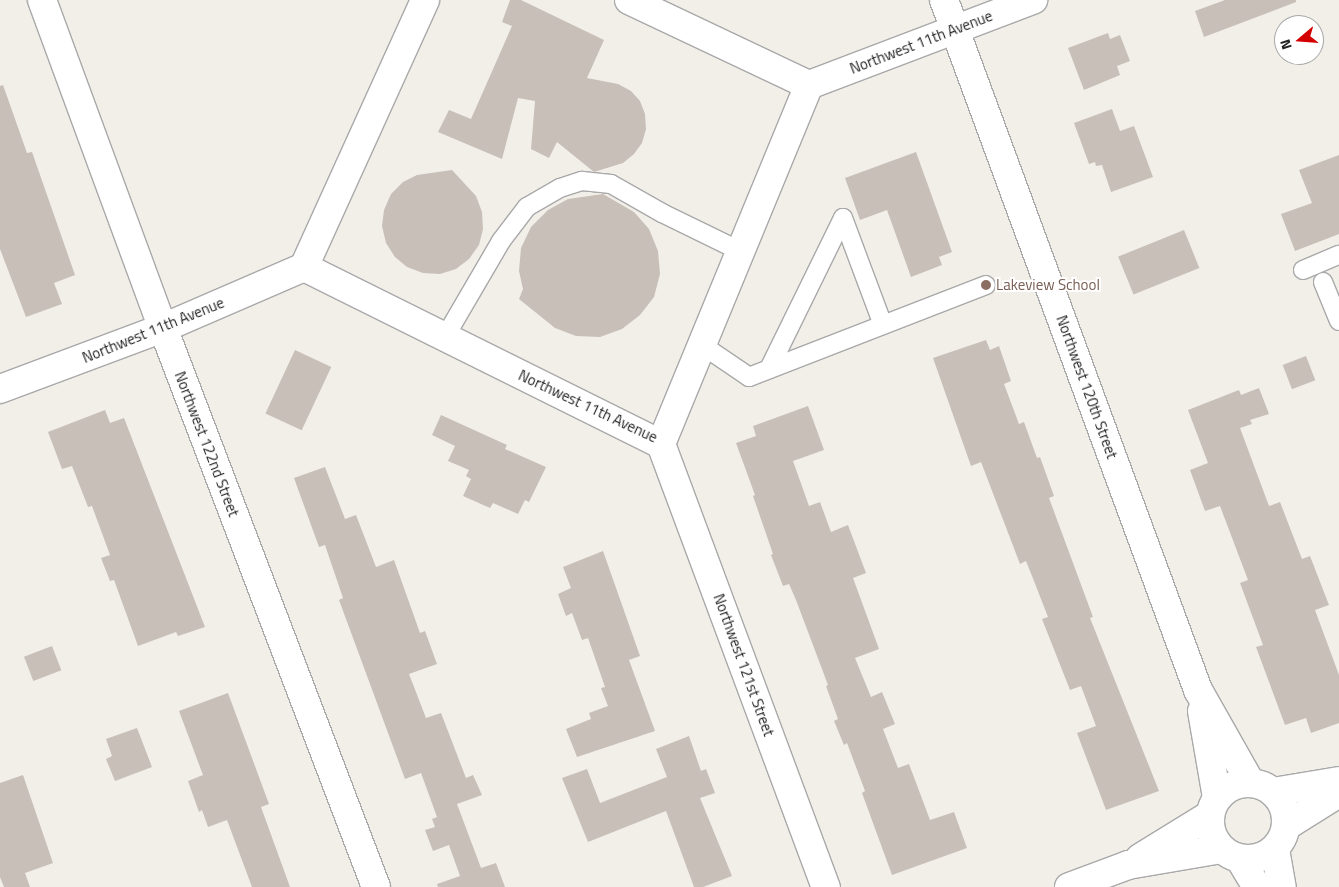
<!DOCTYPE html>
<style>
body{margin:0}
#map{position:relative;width:1339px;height:887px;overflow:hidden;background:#f2efe9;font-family:"Titillium Web",sans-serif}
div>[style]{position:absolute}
.building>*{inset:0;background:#c7bfb8;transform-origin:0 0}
.roads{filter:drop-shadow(1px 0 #a9a9a9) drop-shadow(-1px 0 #a9a9a9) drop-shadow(0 1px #a9a9a9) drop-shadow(0 -1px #a9a9a9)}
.service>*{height:18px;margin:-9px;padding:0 9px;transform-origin:9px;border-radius:9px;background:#fff}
.minor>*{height:28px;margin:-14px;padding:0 14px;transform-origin:14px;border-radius:14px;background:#fff}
.tertiary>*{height:28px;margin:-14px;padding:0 14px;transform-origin:14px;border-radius:14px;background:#fff}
.tertiary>.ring{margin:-14px;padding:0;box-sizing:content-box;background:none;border:28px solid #fff;border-radius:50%}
.dots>*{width:14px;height:14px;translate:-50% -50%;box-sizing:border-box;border:2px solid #fff;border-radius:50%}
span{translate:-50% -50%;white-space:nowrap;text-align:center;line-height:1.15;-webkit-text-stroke:4px #fff;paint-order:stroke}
.street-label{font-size:15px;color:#222}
.education-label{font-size:15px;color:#785e54}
.left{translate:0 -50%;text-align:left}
.north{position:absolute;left:1274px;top:15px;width:50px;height:50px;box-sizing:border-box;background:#fff;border:1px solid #a7a7a7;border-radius:50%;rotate:252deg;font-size:14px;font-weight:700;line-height:20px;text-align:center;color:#222}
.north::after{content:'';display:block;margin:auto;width:18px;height:22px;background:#d40000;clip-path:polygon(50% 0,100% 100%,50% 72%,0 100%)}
</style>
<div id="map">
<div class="building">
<i style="clip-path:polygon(510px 0,521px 0,604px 40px,587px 78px,618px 84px,631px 91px,640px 101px,645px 114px,646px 129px,642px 143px,634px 154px,623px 163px,594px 172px,557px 142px,549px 158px,531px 149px,535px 101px,518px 98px,502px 159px,438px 132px,449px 110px,471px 119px,512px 26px,502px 22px)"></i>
<i style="clip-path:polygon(1225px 0,1296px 0,1296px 2px,1204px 37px,1195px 11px)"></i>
<i style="clip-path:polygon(1108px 33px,1110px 39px,1120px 35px,1130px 61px,1117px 66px,1120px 75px,1084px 90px,1068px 48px)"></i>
<i style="clip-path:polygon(3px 85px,27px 153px,32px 152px,75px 275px,54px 283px,62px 304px,26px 317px,0 249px,0 86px)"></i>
<i style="clip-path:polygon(1112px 109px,1120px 131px,1134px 126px,1153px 177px,1111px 192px,1102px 165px,1096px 166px,1095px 162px,1089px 164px,1074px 123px)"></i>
<i style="clip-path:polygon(916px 152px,952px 252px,939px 257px,942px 265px,911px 277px,887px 210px,860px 220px,845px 178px)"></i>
<i style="clip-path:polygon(1339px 155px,1339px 234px,1295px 251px,1281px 214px,1312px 203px,1299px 170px)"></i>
<i style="clip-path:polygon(452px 170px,476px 196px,482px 212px,483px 229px,479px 245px,469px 259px,456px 269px,440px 274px,423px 273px,407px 267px,395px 257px,386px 243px,382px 226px,384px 210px,391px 194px,403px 182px,417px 175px)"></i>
<i style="clip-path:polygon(603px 194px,634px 212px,649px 229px,658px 251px,660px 274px,654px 297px,640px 315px,622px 329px,600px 337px,576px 336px,555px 328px,519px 299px,523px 289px,519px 271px,521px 248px,531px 227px,548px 210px,568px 199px)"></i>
<i style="left:1184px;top:230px;width:41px;height:71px;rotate:68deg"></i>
<i style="clip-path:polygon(986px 340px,990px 350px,999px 346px,1011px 381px,1004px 384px,1019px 424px,1024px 422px,1037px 458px,1040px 457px,1054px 496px,1049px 498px,1093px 617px,1090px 618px,1159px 791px,1106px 810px,1077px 733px,1096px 726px,1081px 686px,1070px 690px,1042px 619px,1048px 617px,1032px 576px,1026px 561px,1020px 564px,981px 462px,971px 466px,933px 358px)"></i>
<i style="left:295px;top:350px;width:40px;height:70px;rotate:25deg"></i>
<i style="left:1306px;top:356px;width:26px;height:25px;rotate:69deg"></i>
<i style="clip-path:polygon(1259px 388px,1269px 414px,1250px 420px,1252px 424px,1240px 428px,1269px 506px,1280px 502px,1302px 559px,1310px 556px,1329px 605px,1315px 610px,1339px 675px,1339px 723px,1311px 733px,1306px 718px,1285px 725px,1256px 647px,1263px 645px,1240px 583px,1248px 580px,1220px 506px,1205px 511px,1190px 470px,1208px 463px,1188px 410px,1239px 390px,1241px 395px)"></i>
<i style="clip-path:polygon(808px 406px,824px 450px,793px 461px,809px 506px,820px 502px,831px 532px,848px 525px,866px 573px,853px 578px,879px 649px,855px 658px,871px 697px,882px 692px,895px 724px,883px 729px,898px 768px,909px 764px,930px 820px,954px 812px,967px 848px,892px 875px,862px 793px,865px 791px,847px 743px,844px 745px,834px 721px,838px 719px,826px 686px,828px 685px,796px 600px,789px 584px,783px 586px,771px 555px,773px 554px,753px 496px,755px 495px,736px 443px,756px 436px,753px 426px)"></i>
<i style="clip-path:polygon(105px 410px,110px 423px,124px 418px,205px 627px,178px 636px,176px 632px,138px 646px,114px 580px,110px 581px,101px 558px,110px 555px,92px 506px,88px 507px,72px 466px,62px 469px,48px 432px)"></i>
<i style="clip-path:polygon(441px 415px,507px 445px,505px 449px,546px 467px,529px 502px,525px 500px,518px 514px,493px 503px,490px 508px,463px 496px,471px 479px,466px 476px,469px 470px,448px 461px,455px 446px,432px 435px)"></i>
<i style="clip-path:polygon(325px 467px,345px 519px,356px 515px,376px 567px,394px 560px,420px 633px,425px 631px,437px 664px,409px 674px,426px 718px,441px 713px,466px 778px,473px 775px,482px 795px,457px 804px,481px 868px,496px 863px,505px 887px,438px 887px,437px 884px,460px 876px,449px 845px,433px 851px,425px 830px,435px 827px,432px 819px,437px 817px,421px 773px,405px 779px,339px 600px,343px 598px,325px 545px,319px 547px,294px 478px)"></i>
<i style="clip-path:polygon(603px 551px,640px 656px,629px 660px,655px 731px,577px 757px,566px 729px,591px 719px,589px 713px,608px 706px,601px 688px,605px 687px,588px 638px,582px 640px,572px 613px,566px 616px,558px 594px,571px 588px,563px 567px)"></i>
<i style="left:52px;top:646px;width:26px;height:30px;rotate:69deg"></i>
<i style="clip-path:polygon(228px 693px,269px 804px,261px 807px,290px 887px,252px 887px,227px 820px,208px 827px,202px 810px,199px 812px,188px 781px,203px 775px,179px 711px)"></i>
<i style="clip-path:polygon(137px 728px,152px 767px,115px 781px,106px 759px,112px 756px,106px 739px)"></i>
<i style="clip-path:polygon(689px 736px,701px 771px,706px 769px,715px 793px,700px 798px,732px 876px,703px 887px,694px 887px,666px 811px,588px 842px,562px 778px,587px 769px,600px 803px,667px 777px,656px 749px)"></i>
<i style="clip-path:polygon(23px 775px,53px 863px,25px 873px,30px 887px,4px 887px,0 877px,0 783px)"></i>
</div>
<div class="roads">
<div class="service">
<i style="left:1303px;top:270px;width:39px;rotate:-23deg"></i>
<i style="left:1323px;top:282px;width:42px;rotate:67.7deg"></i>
<i style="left:445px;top:337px;width:111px;rotate:-59.7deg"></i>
<i style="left:501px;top:241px;width:43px;rotate:-52.6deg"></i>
<i style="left:527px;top:207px;width:38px;rotate:-30deg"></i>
<i style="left:560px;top:188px;width:23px;rotate:-18deg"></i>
<i style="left:582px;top:181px;width:29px;rotate:6deg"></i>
<i style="left:611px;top:184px;width:59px;rotate:29.6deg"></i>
<i style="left:662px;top:213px;width:87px;rotate:26deg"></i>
<i style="left:702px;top:345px;width:57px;rotate:34.2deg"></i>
<i style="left:749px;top:377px;width:254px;rotate:-21.2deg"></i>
<i style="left:769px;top:369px;width:168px;rotate:-63.9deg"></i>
<i style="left:843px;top:218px;width:114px;rotate:69.5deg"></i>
</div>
<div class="minor">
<i style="left:42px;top:0;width:350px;rotate:69.8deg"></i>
<i style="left:163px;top:328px;width:598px;rotate:69.14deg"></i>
<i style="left:629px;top:0;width:199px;rotate:25.3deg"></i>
<i style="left:809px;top:85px;width:240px;rotate:-20.8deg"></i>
<i style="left:944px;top:0;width:735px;rotate:69.79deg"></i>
<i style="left:1198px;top:690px;width:106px;rotate:60.5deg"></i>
<i style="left:304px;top:267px;width:398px;rotate:26.4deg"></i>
<i style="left:0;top:389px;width:174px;rotate:-20.5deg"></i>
<i style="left:163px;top:328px;width:154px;rotate:-23.4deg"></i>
<i style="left:304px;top:267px;width:293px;rotate:-65.6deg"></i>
<i style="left:661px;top:444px;width:473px;rotate:69.6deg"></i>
<i style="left:661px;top:444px;width:388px;rotate:-67.6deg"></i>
<i style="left:1202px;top:711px;width:88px;rotate:80.2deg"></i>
<i style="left:1275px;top:849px;width:39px;rotate:80deg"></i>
<i style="left:1240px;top:859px;width:33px;rotate:59deg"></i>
</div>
<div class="tertiary">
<i class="ring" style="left:1210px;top:783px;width:48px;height:48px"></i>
<i style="left:1273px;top:792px;width:67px;rotate:-9.5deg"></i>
<i style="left:1286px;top:826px;width:62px;rotate:-31.9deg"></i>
<i style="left:1140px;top:858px;width:82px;rotate:-31.6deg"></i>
<i style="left:1069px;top:887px;width:63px;rotate:-20.4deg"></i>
<i style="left:1128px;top:865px;width:95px;rotate:-9.7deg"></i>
</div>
</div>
<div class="dots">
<i style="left:986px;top:285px;background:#8d6e63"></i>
</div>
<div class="street-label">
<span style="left:921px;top:42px;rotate:-21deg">Northwest 11th Avenue</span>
<span style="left:153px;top:330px;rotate:-22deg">Northwest 11th Avenue</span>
<span style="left:1087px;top:387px;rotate:70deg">Northwest 120th Street</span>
<span style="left:588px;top:406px;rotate:25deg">Northwest 11th Avenue</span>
<span style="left:207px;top:444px;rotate:69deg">Northwest 122nd Street</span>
<span style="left:744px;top:665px;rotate:70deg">Northwest 121st Street</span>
</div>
<div class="education-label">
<span class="left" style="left:996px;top:285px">Lakeview School</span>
</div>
<div class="north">N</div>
</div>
